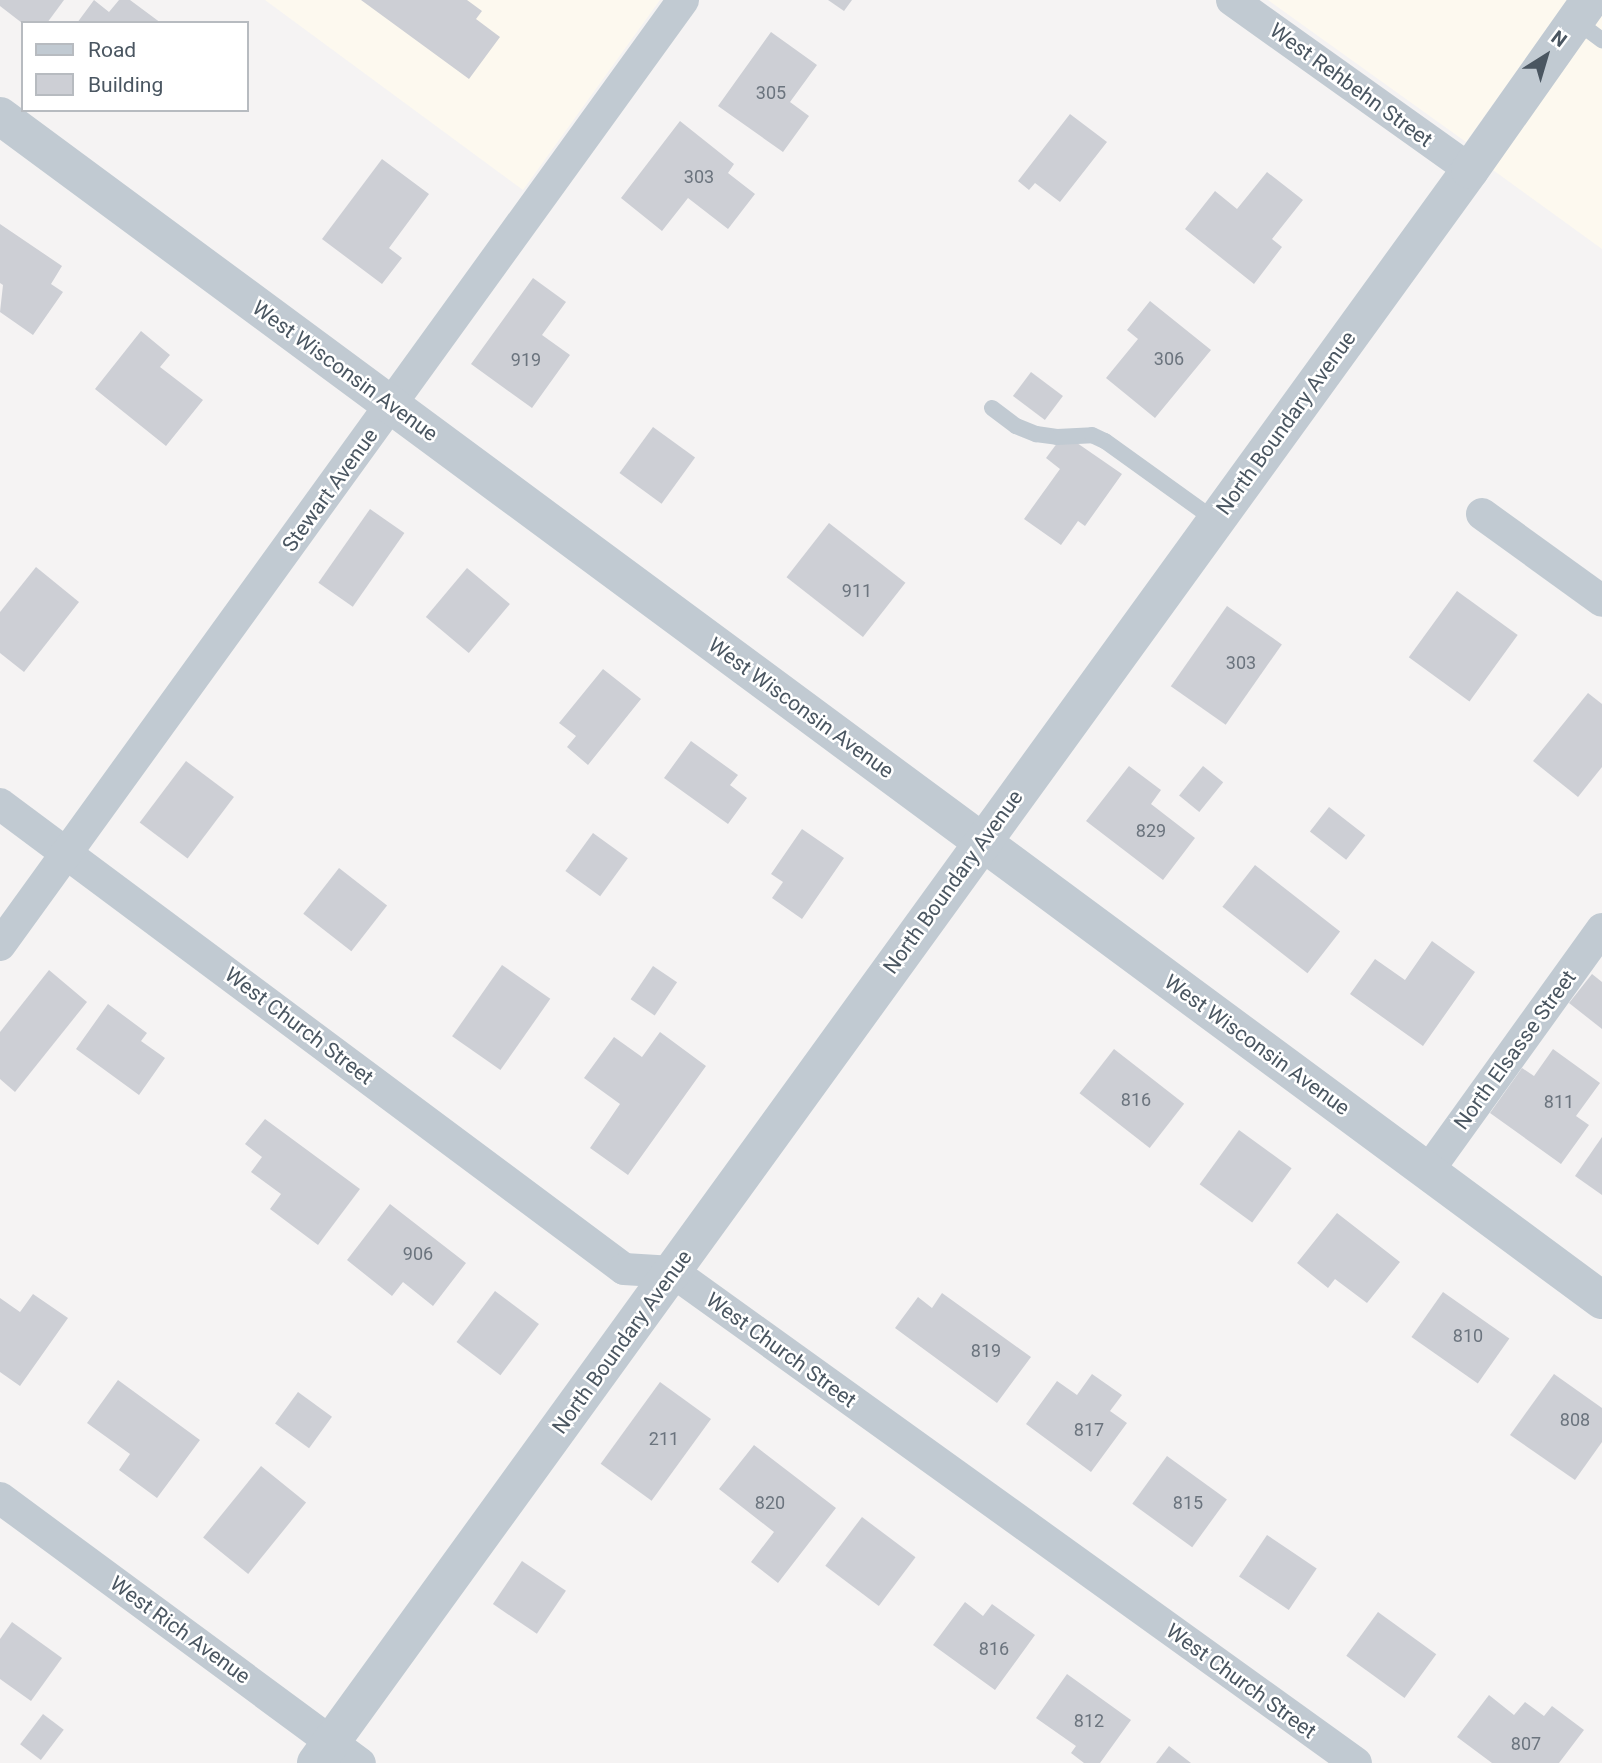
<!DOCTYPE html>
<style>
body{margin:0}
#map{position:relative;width:1602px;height:1763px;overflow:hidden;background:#f5f3f3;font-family:Roboto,sans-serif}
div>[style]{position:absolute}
.commercial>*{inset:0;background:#fdf9ef}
.building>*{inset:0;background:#cdcfd5;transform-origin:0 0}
.service>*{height:16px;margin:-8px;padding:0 8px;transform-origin:8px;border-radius:8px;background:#c1cad2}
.minor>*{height:32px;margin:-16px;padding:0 16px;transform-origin:16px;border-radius:16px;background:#c1cad2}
.tertiary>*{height:38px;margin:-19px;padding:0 19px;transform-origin:19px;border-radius:19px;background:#c1cad2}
span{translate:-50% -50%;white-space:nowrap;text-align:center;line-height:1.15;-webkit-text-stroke:5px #fff;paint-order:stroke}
.number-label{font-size:18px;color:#6b747e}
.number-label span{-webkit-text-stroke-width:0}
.street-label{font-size:21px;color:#4a5661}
.legend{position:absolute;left:21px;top:21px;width:228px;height:91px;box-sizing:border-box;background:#fff;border:2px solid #b7bbc0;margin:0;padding:9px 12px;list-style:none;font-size:21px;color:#4a5661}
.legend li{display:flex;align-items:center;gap:14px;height:35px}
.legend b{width:35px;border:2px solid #b7bbc0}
.north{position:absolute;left:1511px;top:21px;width:70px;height:70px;-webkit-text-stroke:5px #fff;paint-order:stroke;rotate:37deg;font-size:19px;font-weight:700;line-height:28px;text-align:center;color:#4a5661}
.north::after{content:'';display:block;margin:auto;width:24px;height:32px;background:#4a5661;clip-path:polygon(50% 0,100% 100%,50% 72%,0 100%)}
</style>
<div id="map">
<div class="commercial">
<i style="clip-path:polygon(265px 0,660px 0,523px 190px)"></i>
<i style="clip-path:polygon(1268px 0,1567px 0,1466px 142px)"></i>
<i style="clip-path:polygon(1602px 15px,1602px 249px,1493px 170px)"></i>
</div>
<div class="building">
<i style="clip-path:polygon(0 0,64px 0,47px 23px,22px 23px,0 6px)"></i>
<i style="clip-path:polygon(94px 0,109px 12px,119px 0,130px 0,161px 23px,77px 23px)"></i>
<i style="clip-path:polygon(361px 0,467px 0,482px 11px,476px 19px,500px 37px,469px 79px)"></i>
<i style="clip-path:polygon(828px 0,852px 0,844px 11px)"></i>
<i style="clip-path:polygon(771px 32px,817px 65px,790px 102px,809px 116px,783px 152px,718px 106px)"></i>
<i style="clip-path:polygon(1070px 114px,1107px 142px,1060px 202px,1035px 183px,1029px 190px,1018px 181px)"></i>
<i style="clip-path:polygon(680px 121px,734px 164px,728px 173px,755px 194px,728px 229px,688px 198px,662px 231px,621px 198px)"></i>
<i style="clip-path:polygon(382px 159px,429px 194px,389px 248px,402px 258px,382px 284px,322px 239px)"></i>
<i style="clip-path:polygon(1267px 172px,1303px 200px,1272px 239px,1282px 247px,1254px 284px,1185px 229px,1215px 191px,1237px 209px)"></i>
<i style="clip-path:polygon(0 224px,62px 266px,51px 284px,63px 292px,33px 335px,0 312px,3px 285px,0 283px)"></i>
<i style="clip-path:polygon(533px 278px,566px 302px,542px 335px,570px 355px,532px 408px,471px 364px)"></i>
<i style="clip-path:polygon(1150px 301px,1211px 350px,1155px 418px,1106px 378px,1138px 339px,1127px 330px)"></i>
<i style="clip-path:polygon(141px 331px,170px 355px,160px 367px,203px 400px,166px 446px,95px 389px)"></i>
<i style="left:1031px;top:372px;width:40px;height:30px;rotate:37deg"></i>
<i style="left:653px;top:427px;width:52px;height:57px;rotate:36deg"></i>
<i style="clip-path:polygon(1064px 434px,1122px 474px,1085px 526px,1078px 521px,1061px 545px,1024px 519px,1060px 469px,1046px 458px)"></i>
<i style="left:370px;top:509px;width:42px;height:90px;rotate:35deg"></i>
<i style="left:829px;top:523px;width:97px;height:69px;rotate:38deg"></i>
<i style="clip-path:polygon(36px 567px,79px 602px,24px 672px,0 653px,0 612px)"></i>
<i style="left:467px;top:568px;width:56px;height:64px;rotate:40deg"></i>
<i style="left:1457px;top:591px;width:75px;height:82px;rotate:36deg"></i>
<i style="left:1227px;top:606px;width:67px;height:98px;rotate:35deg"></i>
<i style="clip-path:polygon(603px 669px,641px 699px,588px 765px,567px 747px,576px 736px,559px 723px)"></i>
<i style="clip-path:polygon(1588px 693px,1602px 704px,1602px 767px,1578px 797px,1533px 761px)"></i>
<i style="clip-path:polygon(691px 741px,738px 775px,730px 785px,747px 798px,728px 824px,664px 778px)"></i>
<i style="left:186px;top:761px;width:60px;height:77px;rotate:37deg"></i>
<i style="clip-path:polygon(1129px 766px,1161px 790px,1151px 804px,1195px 838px,1163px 880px,1086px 821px)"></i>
<i style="left:1203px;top:766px;width:26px;height:38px;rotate:39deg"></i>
<i style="left:1329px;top:807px;width:46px;height:31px;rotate:38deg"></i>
<i style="clip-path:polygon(802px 829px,844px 858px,802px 919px,772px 898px,783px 882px,771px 874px)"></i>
<i style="left:593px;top:833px;width:43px;height:47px;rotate:36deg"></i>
<i style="left:1255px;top:865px;width:108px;height:53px;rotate:38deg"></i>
<i style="left:339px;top:868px;width:61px;height:58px;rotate:38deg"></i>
<i style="clip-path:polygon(1432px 941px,1475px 972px,1423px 1046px,1350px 994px,1375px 959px,1405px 980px)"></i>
<i style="left:502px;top:965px;width:59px;height:87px;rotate:35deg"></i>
<i style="left:653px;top:966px;width:29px;height:40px;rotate:34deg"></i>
<i style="clip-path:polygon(49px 970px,87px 1002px,15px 1092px,0 1079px,0 1032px)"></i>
<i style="clip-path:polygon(1592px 974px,1602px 982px,1602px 1029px,1569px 1003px)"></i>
<i style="clip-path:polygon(108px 1004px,147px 1033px,141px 1041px,165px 1058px,139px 1095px,76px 1049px)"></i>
<i style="clip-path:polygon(660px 1032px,706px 1066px,628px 1175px,590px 1148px,620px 1104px,584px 1078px,614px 1037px,642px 1057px)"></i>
<i style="left:1114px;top:1049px;width:89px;height:56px;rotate:38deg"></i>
<i style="clip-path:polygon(1553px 1049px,1600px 1083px,1576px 1116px,1589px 1125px,1561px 1164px,1490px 1113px,1522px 1068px,1534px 1076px)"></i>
<i style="clip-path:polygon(265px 1119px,360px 1189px,318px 1245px,270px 1209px,281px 1194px,251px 1172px,262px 1157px,245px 1144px)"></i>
<i style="left:1239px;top:1130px;width:65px;height:67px;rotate:36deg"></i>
<i style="clip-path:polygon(1602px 1137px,1602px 1195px,1575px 1176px)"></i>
<i style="clip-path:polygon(390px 1204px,466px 1263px,433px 1306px,403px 1282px,392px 1296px,347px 1260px)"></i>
<i style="clip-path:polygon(1337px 1213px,1400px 1262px,1367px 1303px,1335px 1279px,1328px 1288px,1297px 1263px)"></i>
<i style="left:495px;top:1291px;width:55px;height:64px;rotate:37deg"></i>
<i style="left:1443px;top:1292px;width:81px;height:55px;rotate:35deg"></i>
<i style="clip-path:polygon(942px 1293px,1031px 1357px,997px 1403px,895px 1328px,918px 1297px,932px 1308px)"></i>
<i style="clip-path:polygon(33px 1294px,68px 1318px,20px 1386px,0 1372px,0 1298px,20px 1312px)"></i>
<i style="clip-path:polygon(1092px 1374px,1122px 1395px,1110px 1411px,1127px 1423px,1091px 1472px,1026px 1424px,1057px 1381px,1077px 1395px)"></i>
<i style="clip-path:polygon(1554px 1374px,1602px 1408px,1602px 1442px,1575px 1480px,1510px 1435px)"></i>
<i style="clip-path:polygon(118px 1380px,200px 1440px,157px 1498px,119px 1470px,130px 1454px,87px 1423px)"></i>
<i style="left:660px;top:1382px;width:63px;height:101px;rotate:36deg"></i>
<i style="left:298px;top:1392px;width:42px;height:39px;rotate:36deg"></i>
<i style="clip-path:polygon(754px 1445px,836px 1508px,778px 1583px,751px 1562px,774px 1532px,719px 1489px)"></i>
<i style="left:1167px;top:1456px;width:74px;height:59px;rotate:36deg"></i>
<i style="left:261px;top:1466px;width:58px;height:92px;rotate:39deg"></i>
<i style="left:862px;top:1517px;width:67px;height:61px;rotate:37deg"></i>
<i style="left:1267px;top:1535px;width:60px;height:50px;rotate:34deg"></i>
<i style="left:522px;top:1561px;width:53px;height:52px;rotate:34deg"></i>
<i style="clip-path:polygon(965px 1602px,983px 1616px,992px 1604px,1035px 1635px,995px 1690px,933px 1645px)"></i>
<i style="left:1378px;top:1612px;width:72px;height:54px;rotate:36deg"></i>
<i style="clip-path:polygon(12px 1622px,62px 1658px,31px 1701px,0 1679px,0 1639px)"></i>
<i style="clip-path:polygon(1067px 1674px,1131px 1720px,1100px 1763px,1084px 1763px,1071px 1753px,1076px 1746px,1036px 1718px)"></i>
<i style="clip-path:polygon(1489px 1695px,1514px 1715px,1525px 1702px,1544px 1716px,1552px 1706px,1584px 1730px,1559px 1763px,1492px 1763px,1457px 1737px)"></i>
<i style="left:43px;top:1714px;width:26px;height:38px;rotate:37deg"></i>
<i style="clip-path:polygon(1169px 1746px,1191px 1763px,1156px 1763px)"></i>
</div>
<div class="service">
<i style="left:1575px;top:20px;width:34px;rotate:37deg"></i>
<i style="left:992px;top:408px;width:30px;rotate:37deg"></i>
<i style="left:1016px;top:426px;width:22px;rotate:22deg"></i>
<i style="left:1036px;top:434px;width:21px;rotate:8deg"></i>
<i style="left:1057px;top:437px;width:35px;rotate:-3deg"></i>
<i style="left:1092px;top:435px;width:14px;rotate:25deg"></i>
<i style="left:1105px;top:441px;width:135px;rotate:35.7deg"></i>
</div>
<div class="minor">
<i style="left:1232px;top:0;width:292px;rotate:35.5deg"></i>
<i style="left:1482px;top:514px;width:148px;rotate:35.9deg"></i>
<i style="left:0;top:804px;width:778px;rotate:36.69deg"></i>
<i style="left:624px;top:1269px;width:49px;rotate:3.5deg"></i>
<i style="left:673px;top:1272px;width:841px;rotate:35.71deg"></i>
<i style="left:0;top:945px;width:1166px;rotate:-54.14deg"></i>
<i style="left:1428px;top:1171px;width:298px;rotate:-54.3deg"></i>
<i style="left:0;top:1498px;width:447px;rotate:36.4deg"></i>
</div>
<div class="tertiary">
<i style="left:0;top:116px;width:1992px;rotate:36.47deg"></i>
<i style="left:316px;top:1763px;width:1967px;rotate:-54.08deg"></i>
<i style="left:1470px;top:170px;width:208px;rotate:-54.8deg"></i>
</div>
<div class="number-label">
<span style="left:771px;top:93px">305</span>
<span style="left:699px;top:177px">303</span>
<span style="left:1169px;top:359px">306</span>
<span style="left:526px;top:360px">919</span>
<span style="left:857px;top:591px">911</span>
<span style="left:1241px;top:663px">303</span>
<span style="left:1151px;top:831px">829</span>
<span style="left:1136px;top:1100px">816</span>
<span style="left:1559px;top:1102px">811</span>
<span style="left:418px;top:1254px">906</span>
<span style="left:1468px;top:1336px">810</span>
<span style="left:986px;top:1351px">819</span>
<span style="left:1575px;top:1420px">808</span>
<span style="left:1089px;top:1430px">817</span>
<span style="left:664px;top:1439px">211</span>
<span style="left:770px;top:1503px">820</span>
<span style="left:1188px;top:1503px">815</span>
<span style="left:994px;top:1649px">816</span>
<span style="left:1089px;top:1721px">812</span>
<span style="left:1526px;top:1744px">807</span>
</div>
<div class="street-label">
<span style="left:1351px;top:85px;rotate:36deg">West Rehbehn Street</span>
<span style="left:345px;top:371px;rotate:36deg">West Wisconsin Avenue</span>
<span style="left:1286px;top:423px;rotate:-54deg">North Boundary Avenue</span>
<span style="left:330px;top:490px;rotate:-54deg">Stewart Avenue</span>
<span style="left:801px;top:708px;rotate:36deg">West Wisconsin Avenue</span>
<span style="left:953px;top:882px;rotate:-54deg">North Boundary Avenue</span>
<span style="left:299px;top:1026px;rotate:37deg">West Church Street</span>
<span style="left:1257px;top:1045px;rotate:36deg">West Wisconsin Avenue</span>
<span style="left:1515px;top:1050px;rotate:-54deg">North Elsasse Street</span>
<span style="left:622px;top:1342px;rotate:-54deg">North Boundary Avenue</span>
<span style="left:781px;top:1350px;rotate:36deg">West Church Street</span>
<span style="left:180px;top:1630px;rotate:36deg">West Rich Avenue</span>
<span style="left:1241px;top:1681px;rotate:36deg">West Church Street</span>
</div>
<ul class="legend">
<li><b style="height:9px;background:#c1cad2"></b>Road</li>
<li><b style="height:19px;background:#cdcfd5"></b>Building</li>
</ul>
<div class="north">N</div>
</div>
